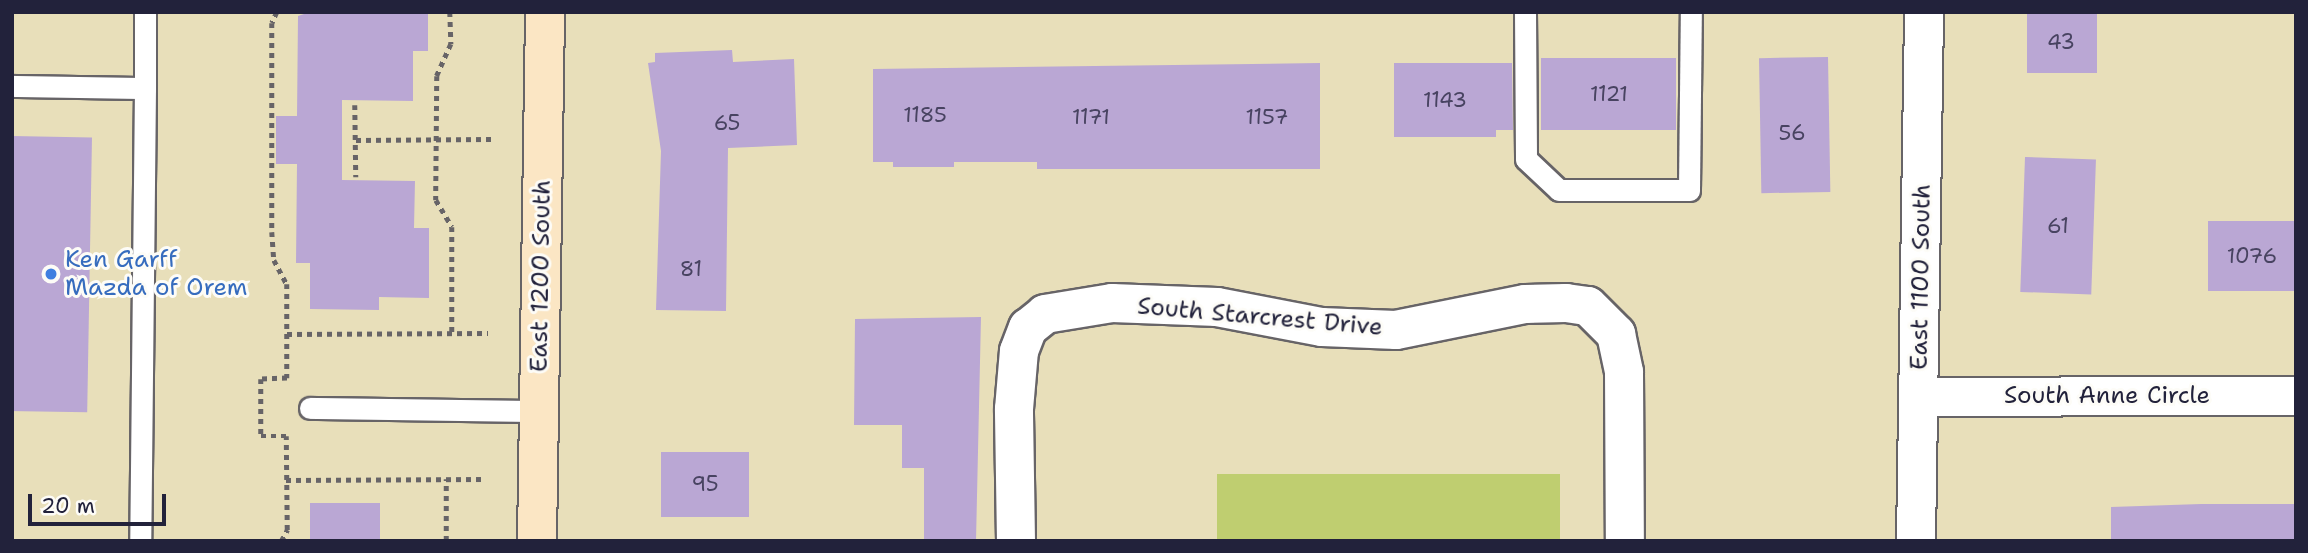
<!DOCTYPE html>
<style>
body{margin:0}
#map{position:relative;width:2308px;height:553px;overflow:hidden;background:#e8dfba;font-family:"Shantell Sans",sans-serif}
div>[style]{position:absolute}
.green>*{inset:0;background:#bfce70;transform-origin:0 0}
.building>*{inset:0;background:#baa7d4;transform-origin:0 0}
.path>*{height:4.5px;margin-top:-2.25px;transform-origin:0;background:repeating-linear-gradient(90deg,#676467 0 5px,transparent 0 10px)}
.roads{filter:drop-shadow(2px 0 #676467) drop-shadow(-2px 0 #676467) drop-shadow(0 2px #676467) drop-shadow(0 -2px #676467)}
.lane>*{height:21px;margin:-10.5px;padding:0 10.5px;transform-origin:10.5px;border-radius:10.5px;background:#fff}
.street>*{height:38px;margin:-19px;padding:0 19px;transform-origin:19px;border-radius:19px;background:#fff}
.secondary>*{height:38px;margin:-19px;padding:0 19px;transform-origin:19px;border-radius:19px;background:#fbe6c4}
.dots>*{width:19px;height:19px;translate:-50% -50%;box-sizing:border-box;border:4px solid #fdfcf7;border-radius:50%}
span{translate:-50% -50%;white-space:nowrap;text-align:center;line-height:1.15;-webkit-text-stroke:6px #fdfcf7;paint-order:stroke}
.number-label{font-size:21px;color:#484361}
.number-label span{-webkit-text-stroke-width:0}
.shop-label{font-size:24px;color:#366cbe}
.left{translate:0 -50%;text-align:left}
.street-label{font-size:24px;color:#22223b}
.frame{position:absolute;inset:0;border:14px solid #22223b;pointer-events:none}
.scale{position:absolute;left:28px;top:494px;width:138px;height:32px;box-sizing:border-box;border:4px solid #22223b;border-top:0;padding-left:9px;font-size:21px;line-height:24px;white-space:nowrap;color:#22223b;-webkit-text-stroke:5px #fdfcf7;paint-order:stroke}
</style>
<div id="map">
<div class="green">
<i style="left:1560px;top:474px;width:67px;height:343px;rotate:90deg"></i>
</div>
<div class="building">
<i style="clip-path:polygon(310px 12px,428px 12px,428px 51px,413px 51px,413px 101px,342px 100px,342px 180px,415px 181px,414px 228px,429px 228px,429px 298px,379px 297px,379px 310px,310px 309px,310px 263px,296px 263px,297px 164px,276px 164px,276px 116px,297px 116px,298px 16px)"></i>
<i style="left:2027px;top:12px;width:70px;height:61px"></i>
<i style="clip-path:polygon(732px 50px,733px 62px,794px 59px,797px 145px,728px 148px,726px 311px,656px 310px,661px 151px,648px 63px,655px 62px,655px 53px)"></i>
<i style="left:1828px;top:57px;width:135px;height:69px;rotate:89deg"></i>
<i style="left:1541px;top:58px;width:135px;height:72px"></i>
<i style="clip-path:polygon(1320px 63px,1320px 169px,1037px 169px,1037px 162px,954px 162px,954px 167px,893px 167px,893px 162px,873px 162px,873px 69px)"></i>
<i style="clip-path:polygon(1394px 63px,1512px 63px,1513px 130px,1496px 130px,1496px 137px,1394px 137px)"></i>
<i style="left:12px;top:136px;width:80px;height:275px;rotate:1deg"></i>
<i style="left:2025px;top:157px;width:71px;height:135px;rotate:2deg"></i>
<i style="left:2296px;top:221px;width:70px;height:88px;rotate:90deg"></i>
<i style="clip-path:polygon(981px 317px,976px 541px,924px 541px,924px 468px,902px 468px,902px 425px,854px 425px,855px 319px)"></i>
<i style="left:661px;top:452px;width:88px;height:65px"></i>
<i style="left:310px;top:503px;width:70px;height:38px"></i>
<i style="clip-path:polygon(2201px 504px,2296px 504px,2296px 541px,2111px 541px,2111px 507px)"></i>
</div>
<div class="path">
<i style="left:277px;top:12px;width:12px;rotate:114deg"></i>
<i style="left:272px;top:23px;width:209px;rotate:90deg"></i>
<i style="left:272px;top:232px;width:28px;rotate:86deg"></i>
<i style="left:274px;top:260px;width:27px;rotate:62deg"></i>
<i style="left:287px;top:284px;width:94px;rotate:90deg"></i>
<i style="left:287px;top:378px;width:26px;rotate:178deg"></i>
<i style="left:261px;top:379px;width:57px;rotate:90deg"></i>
<i style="left:261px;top:436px;width:28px"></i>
<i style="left:450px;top:12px;width:32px;rotate:88deg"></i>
<i style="left:451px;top:44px;width:35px;rotate:114deg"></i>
<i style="left:437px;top:76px;width:124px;rotate:90.5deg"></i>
<i style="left:436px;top:200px;width:31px;rotate:59deg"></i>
<i style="left:452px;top:227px;width:107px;rotate:90deg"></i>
<i style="left:355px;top:105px;width:72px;rotate:89.2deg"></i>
<i style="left:356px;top:140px;width:135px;rotate:-0.4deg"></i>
<i style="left:287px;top:334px;width:201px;rotate:-0.3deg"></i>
<i style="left:286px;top:480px;width:200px;rotate:-0.3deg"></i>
<i style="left:281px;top:541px;width:13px;rotate:-61deg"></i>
<i style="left:287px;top:530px;width:94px;rotate:-90.6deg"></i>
<i style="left:446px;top:541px;width:62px;rotate:-90deg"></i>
</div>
<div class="roads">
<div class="lane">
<i style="left:1525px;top:12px;width:147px;rotate:89.6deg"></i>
<i style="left:1526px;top:159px;width:45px;rotate:43.2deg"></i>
<i style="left:1559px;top:190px;width:130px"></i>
<i style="left:1689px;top:190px;width:178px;rotate:-89.4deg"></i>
<i style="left:12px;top:86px;width:133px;rotate:0.9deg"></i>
<i style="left:145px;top:88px;width:453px;rotate:90.6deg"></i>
<i style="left:145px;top:88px;width:76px;rotate:-90deg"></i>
<i style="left:310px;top:408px;width:229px;rotate:0.8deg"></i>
</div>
<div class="street">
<i style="left:1919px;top:397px;width:377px;rotate:-0.2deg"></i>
<i style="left:1016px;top:541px;width:132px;rotate:-90.9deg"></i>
<i style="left:1014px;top:409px;width:58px;rotate:-85.1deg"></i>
<i style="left:1019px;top:351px;width:25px;rotate:-69deg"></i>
<i style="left:1028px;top:328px;width:22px;rotate:-39deg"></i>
<i style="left:1045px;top:314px;width:68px;rotate:-9.3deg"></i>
<i style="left:1112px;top:303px;width:105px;rotate:2.2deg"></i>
<i style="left:1217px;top:307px;width:107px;rotate:10.8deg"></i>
<i style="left:1322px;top:327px;width:74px;rotate:2.3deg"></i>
<i style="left:1396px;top:330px;width:132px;rotate:-11.4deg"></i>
<i style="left:1525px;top:304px;width:41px;rotate:-1.4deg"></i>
<i style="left:1566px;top:303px;width:22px;rotate:8deg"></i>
<i style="left:1588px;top:306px;width:40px;rotate:45deg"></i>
<i style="left:1616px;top:334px;width:39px;rotate:78deg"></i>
<i style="left:1624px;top:372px;width:169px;rotate:89.7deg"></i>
<i style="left:1916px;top:541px;width:529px;rotate:-89.13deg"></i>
</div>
<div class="secondary">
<i style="left:537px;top:541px;width:529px;rotate:-89.13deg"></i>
</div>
</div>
<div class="dots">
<i style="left:51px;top:274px;background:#3f7fe0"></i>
</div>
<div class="number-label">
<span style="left:2061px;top:42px">43</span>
<span style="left:1609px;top:94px">1121</span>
<span style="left:1445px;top:100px">1143</span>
<span style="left:925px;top:115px">1185</span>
<span style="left:1091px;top:117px">1171</span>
<span style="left:1267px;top:117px">1157</span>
<span style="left:727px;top:123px">65</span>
<span style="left:1792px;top:133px">56</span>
<span style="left:2058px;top:226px">61</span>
<span style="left:2252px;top:256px">1076</span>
<span style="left:691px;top:269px">81</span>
<span style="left:705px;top:484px">95</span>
</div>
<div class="shop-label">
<span class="left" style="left:65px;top:274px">Ken Garff<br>Mazda of Orem</span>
</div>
<div class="street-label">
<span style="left:541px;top:276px;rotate:-89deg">East 1200 South</span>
<span style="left:1921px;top:277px;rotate:-89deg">East 1100 South</span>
<span style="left:1260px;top:317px;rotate:5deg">South Starcrest Drive</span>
<span style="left:2107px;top:396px">South Anne Circle</span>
</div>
<div class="frame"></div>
<div class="scale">20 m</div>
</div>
